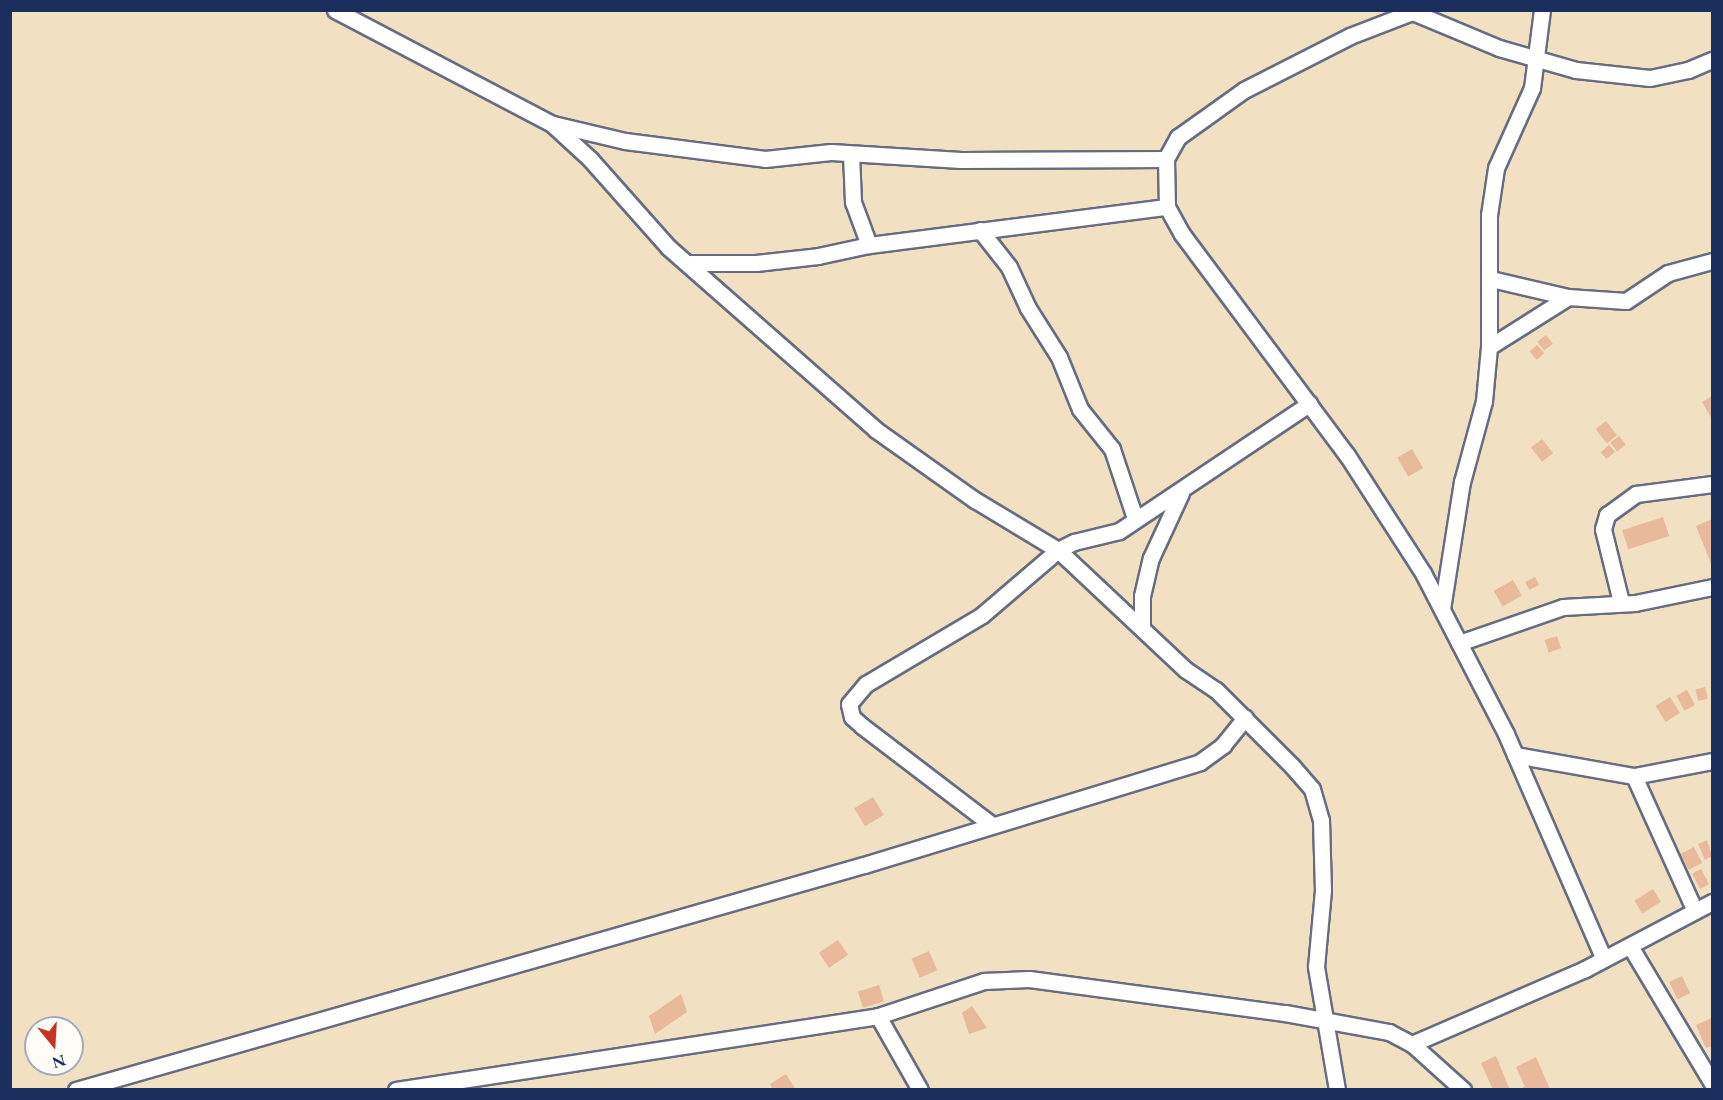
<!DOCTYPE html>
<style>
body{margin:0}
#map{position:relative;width:1723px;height:1100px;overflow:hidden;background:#f1e0c1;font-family:"EB Garamond",serif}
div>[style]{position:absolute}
.building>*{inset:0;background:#e8b99a;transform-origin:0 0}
.roads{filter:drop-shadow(2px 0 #666d81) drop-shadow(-2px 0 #666d81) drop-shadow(0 2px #666d81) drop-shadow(0 -2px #666d81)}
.street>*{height:15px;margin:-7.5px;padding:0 7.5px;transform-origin:7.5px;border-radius:7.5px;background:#fff}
span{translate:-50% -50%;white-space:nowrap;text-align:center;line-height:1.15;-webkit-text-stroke:4.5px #fdfcf7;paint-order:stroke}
.frame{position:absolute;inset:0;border:12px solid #1b2f5e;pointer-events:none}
.north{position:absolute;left:24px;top:1016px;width:60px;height:60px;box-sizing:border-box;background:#fdfcf7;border:2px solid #a3aaba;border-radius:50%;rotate:162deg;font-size:16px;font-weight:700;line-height:24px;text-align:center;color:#1b2f5e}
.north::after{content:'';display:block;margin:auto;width:21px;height:27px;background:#c8321e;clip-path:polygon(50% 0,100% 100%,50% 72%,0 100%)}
</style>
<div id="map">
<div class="building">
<i style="left:1546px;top:335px;width:11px;height:11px;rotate:52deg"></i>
<i style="left:1537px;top:345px;width:11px;height:10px;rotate:49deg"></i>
<i style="clip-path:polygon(1712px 396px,1712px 419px,1702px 402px)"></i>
<i style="left:1606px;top:421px;width:18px;height:13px;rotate:52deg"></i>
<i style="left:1619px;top:436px;width:11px;height:11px;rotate:52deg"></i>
<i style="left:1542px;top:439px;width:18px;height:14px;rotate:52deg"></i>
<i style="left:1609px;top:445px;width:9px;height:11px;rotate:49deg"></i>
<i style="left:1412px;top:449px;width:22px;height:17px;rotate:60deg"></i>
<i style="left:1663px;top:517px;width:20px;height:43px;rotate:72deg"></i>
<i style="clip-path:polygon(1712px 519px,1712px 566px,1696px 526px)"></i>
<i style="left:1535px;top:577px;width:9px;height:11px;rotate:63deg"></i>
<i style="left:1513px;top:580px;width:18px;height:22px;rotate:61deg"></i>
<i style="left:1557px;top:636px;width:13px;height:13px;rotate:72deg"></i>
<i style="left:1705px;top:687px;width:12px;height:10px;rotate:76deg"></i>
<i style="left:1687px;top:690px;width:17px;height:12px;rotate:62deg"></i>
<i style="left:1670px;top:697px;width:19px;height:17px;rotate:58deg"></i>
<i style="left:873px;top:797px;width:21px;height:22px;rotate:59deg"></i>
<i style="clip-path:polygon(1707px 840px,1712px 856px,1705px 860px,1698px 844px)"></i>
<i style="left:1694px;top:847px;width:18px;height:15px;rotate:63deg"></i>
<i style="left:1701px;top:869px;width:17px;height:10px;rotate:62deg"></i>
<i style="left:1653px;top:889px;width:15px;height:22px;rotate:58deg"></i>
<i style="left:838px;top:940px;width:18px;height:23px;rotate:56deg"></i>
<i style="left:929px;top:951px;width:21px;height:19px;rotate:67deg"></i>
<i style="left:1682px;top:976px;width:19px;height:14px;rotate:65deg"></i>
<i style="left:879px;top:985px;width:17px;height:22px;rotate:73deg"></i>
<i style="clip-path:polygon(681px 994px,687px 1012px,655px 1034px,649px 1016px)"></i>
<i style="clip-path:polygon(972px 1006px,987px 1028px,969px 1034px,962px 1013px)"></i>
<i style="clip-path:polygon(1712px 1018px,1712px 1046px,1706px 1048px,1696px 1025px)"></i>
<i style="clip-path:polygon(1496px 1056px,1510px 1090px,1493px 1090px,1481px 1063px)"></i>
<i style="clip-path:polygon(1536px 1057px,1550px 1089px,1519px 1089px,1525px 1087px,1516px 1067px)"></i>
<i style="clip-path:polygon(786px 1074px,796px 1090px,773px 1090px,770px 1084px)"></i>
</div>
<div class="roads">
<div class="street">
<i style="left:335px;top:10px;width:245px;rotate:27.7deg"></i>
<i style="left:552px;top:124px;width:52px;rotate:42.6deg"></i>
<i style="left:590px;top:159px;width:118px;rotate:48.4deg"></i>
<i style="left:668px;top:247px;width:277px;rotate:41.3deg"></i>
<i style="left:876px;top:430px;width:121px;rotate:35.3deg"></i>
<i style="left:975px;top:500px;width:97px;rotate:31.1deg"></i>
<i style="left:1058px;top:550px;width:175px;rotate:43.2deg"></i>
<i style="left:1186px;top:670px;width:36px;rotate:34deg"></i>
<i style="left:1216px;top:690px;width:107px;rotate:45deg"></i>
<i style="left:1292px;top:766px;width:30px;rotate:49deg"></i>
<i style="left:1312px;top:789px;width:32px;rotate:74deg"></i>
<i style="left:1321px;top:820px;width:70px;rotate:88.4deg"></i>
<i style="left:1323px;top:890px;width:77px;rotate:95.2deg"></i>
<i style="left:1316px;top:967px;width:125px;rotate:80.3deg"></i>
<i style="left:1408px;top:10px;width:99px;rotate:22.7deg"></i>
<i style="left:1499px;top:48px;width:80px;rotate:15.9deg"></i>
<i style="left:1576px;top:70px;width:74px;rotate:6.2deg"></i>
<i style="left:1650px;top:78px;width:39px;rotate:-12deg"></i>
<i style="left:1688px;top:70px;width:26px;rotate:-23deg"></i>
<i style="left:1412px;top:12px;width:66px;rotate:158.8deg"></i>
<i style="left:1350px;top:36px;width:119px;rotate:153deg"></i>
<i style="left:1244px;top:90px;width:81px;rotate:144.5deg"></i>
<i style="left:1178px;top:137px;width:25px;rotate:119deg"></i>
<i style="left:1166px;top:159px;width:48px;rotate:88.8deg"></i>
<i style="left:1167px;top:207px;width:31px;rotate:61deg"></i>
<i style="left:1182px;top:234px;width:276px;rotate:53.3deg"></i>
<i style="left:1347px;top:455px;width:140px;rotate:57.2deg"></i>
<i style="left:1423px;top:573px;width:181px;rotate:62.7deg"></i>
<i style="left:1506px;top:734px;width:245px;rotate:66.5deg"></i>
<i style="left:553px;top:124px;width:74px;rotate:13.3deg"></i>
<i style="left:625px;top:141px;width:141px;rotate:7.3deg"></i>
<i style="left:765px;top:159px;width:66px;rotate:-6.1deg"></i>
<i style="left:831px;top:152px;width:130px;rotate:3.5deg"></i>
<i style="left:961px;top:160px;width:205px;rotate:-0.3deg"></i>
<i style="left:851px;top:154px;width:48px;rotate:87.6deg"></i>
<i style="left:853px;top:202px;width:46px;rotate:69.6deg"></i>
<i style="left:980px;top:230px;width:47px;rotate:51.9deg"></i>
<i style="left:1009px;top:267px;width:45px;rotate:65.1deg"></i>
<i style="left:1028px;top:308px;width:58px;rotate:57.7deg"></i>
<i style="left:1059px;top:357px;width:56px;rotate:68deg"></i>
<i style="left:1080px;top:409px;width:51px;rotate:51.3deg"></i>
<i style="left:1112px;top:449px;width:73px;rotate:71.6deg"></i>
<i style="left:687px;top:263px;width:69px"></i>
<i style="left:756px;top:263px;width:62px;rotate:-6.4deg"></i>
<i style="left:818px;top:256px;width:52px;rotate:-12.2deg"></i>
<i style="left:869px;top:245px;width:300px;rotate:-7.3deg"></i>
<i style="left:1491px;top:279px;width:79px;rotate:13.2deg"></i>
<i style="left:1568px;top:297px;width:58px;rotate:3.9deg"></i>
<i style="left:1626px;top:301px;width:50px;rotate:-33.7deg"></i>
<i style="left:1668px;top:273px;width:46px;rotate:-15.3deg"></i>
<i style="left:1489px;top:347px;width:93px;rotate:-32.3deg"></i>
<i style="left:1621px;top:602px;width:75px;rotate:-103.9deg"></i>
<i style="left:1603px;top:529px;width:15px;rotate:-74deg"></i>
<i style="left:1607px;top:515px;width:36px;rotate:-36deg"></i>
<i style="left:1636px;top:494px;width:77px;rotate:-7.5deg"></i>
<i style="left:1442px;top:609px;width:129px;rotate:-81.1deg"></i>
<i style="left:1462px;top:482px;width:84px;rotate:-74.8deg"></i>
<i style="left:1484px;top:401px;width:54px;rotate:-84.7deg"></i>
<i style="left:1489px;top:347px;width:132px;rotate:-90deg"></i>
<i style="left:1489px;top:215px;width:48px;rotate:-81.5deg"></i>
<i style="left:1496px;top:168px;width:88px;rotate:-65.8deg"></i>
<i style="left:1532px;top:88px;width:79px;rotate:-82.7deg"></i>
<i style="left:1142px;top:628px;width:32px;rotate:-90deg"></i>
<i style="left:1142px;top:596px;width:39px;rotate:-77deg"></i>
<i style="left:1151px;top:558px;width:72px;rotate:-65.2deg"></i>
<i style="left:1459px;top:643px;width:110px;rotate:-19.1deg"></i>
<i style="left:1563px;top:607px;width:72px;rotate:-3.2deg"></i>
<i style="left:1635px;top:603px;width:79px;rotate:-11.7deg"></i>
<i style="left:1515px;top:755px;width:121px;rotate:10deg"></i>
<i style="left:1634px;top:776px;width:79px;rotate:-10.9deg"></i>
<i style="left:1634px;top:776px;width:148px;rotate:65.7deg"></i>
<i style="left:992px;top:825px;width:163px;rotate:-142.7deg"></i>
<i style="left:862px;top:726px;width:13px;rotate:-138deg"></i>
<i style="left:852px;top:717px;width:13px;rotate:-103deg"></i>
<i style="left:849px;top:704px;width:26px;rotate:-50deg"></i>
<i style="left:866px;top:684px;width:135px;rotate:-30.7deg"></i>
<i style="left:982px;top:615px;width:100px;rotate:-40.5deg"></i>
<i style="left:1058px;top:550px;width:18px;rotate:-27deg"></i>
<i style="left:1074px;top:542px;width:46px;rotate:-13.7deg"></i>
<i style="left:1119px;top:531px;width:229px;rotate:-33.8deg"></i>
<i style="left:1630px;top:946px;width:160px;rotate:59.1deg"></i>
<i style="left:878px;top:1016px;width:85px;rotate:60.4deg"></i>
<i style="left:1412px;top:1044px;width:189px;rotate:-23.4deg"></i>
<i style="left:1585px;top:969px;width:144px;rotate:-27.8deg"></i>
<i style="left:76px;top:1090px;width:819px;rotate:-15.94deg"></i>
<i style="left:864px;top:865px;width:351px;rotate:-17deg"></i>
<i style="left:1200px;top:762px;width:29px;rotate:-36deg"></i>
<i style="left:1223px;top:745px;width:35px;rotate:-51deg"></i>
<i style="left:396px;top:1090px;width:488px;rotate:-8.7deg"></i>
<i style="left:878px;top:1016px;width:112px;rotate:-18.3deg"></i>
<i style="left:984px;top:981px;width:45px;rotate:-2.5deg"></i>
<i style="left:1029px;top:979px;width:258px;rotate:7.6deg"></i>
<i style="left:1285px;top:1013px;width:106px;rotate:10.4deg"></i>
<i style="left:1389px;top:1032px;width:26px;rotate:28deg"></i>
<i style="left:1412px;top:1044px;width:69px;rotate:42deg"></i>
</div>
</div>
<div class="frame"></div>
<div class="north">N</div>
</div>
